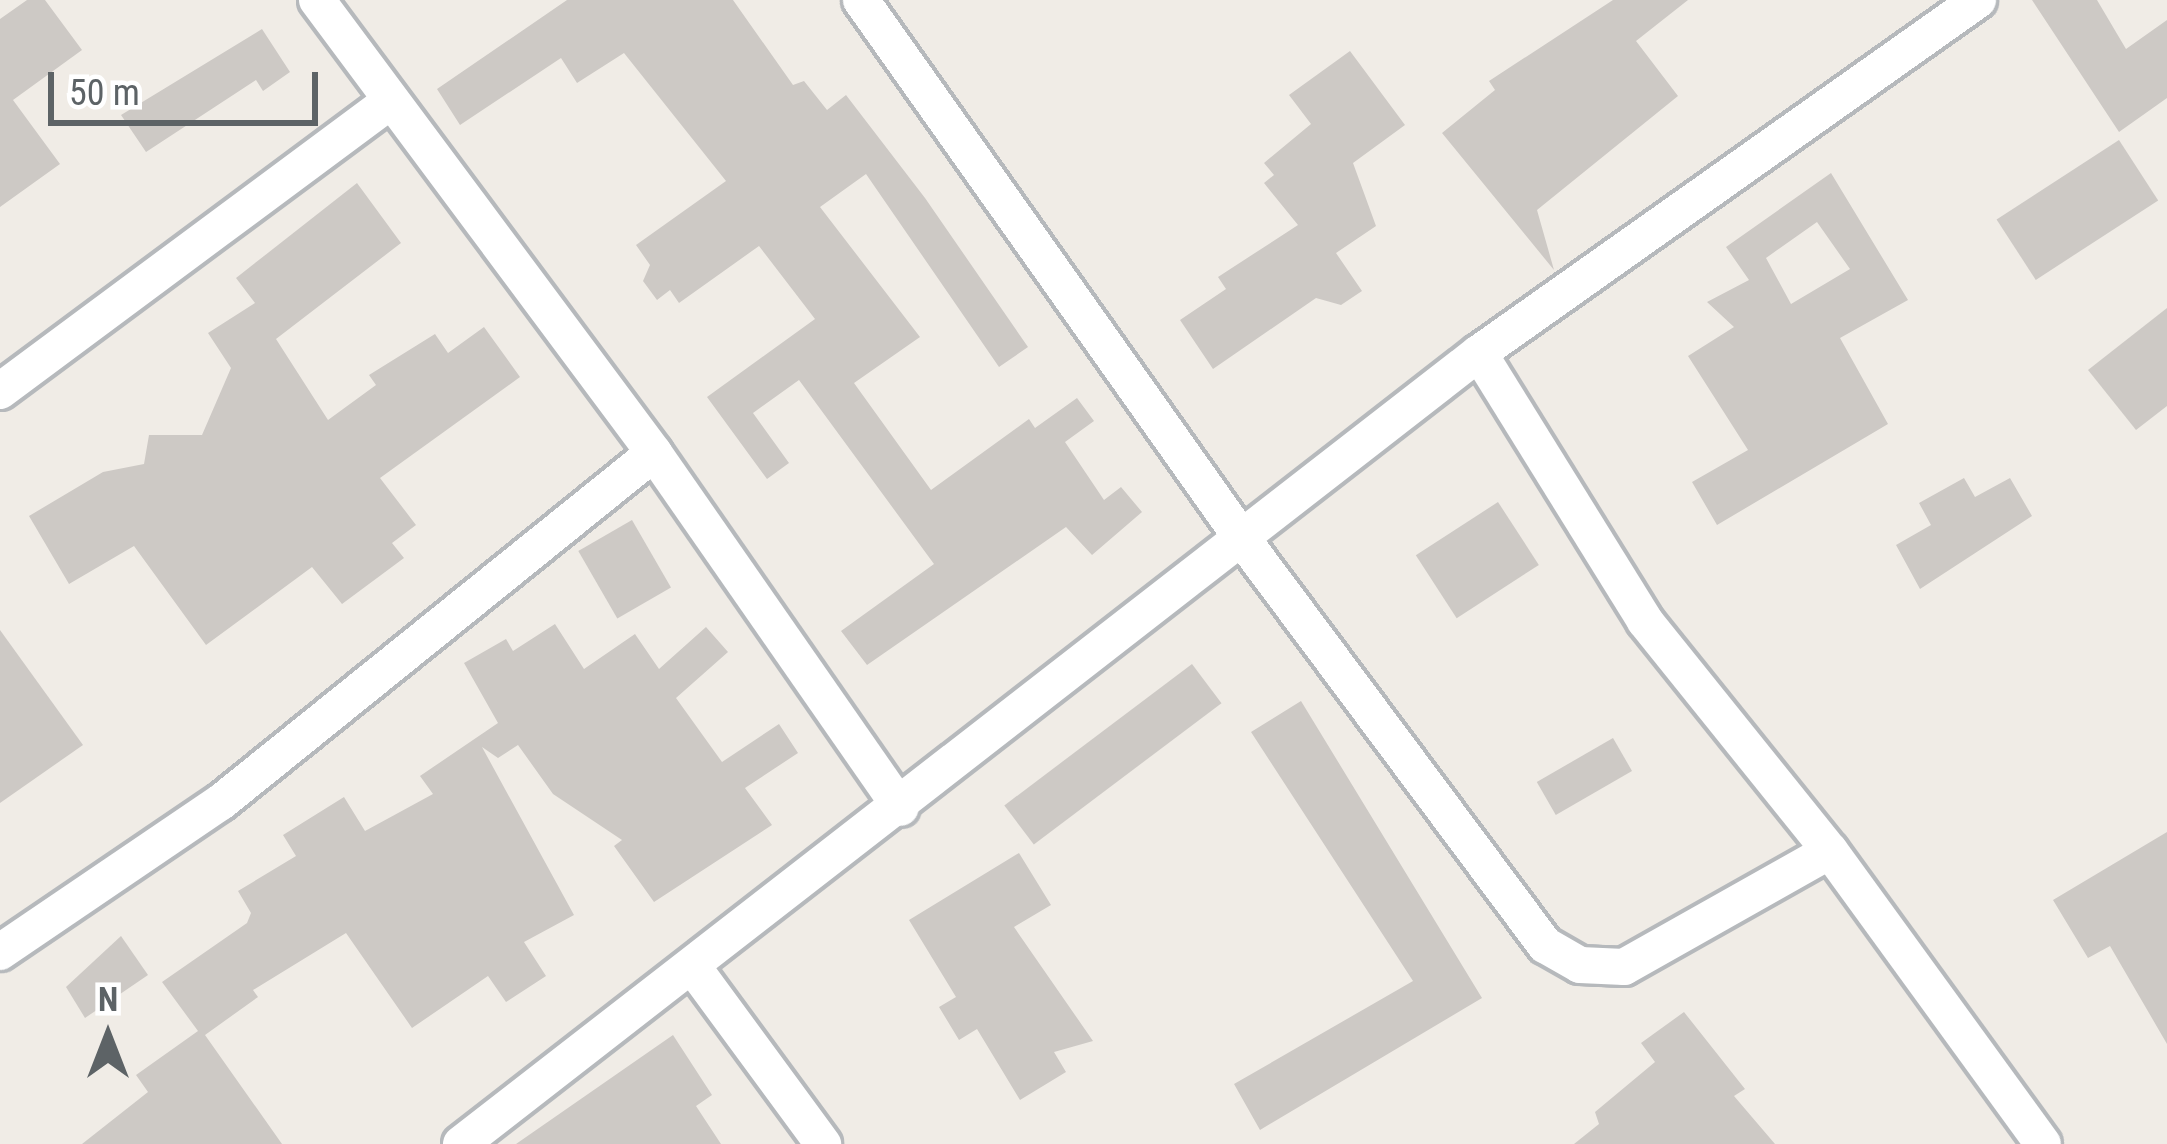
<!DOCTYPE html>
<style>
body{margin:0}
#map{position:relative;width:2167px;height:1144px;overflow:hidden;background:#f0ece6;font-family:"Roboto Condensed",sans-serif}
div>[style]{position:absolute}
.building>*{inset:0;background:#cdc9c5;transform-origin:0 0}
.roads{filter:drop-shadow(3px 0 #b6b9bc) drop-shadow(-3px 0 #b6b9bc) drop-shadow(0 3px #b6b9bc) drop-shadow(0 -3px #b6b9bc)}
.minor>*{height:36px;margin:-18px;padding:0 18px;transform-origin:18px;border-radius:18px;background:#fff}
span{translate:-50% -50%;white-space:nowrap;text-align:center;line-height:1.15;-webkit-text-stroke:12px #fff;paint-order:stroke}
.north{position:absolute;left:48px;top:976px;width:120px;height:120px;-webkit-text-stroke:9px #fff;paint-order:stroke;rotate:0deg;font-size:33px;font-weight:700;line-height:48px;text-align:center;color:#5d6366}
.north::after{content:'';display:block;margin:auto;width:42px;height:54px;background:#5d6366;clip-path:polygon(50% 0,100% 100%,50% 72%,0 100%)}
.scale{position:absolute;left:48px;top:72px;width:270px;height:54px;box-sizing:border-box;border:6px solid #5d6366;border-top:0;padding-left:15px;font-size:36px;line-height:42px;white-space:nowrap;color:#5d6366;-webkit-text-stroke:9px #fff;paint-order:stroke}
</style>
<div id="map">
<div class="building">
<i style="clip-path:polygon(27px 0,45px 0,82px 50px,13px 100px,60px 164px,0 207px,0 19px)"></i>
<i style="clip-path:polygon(567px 0,733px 0,793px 85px,804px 81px,827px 110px,846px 95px,925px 198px,1028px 347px,999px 367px,866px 174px,820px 207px,920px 337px,854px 383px,931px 490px,1029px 419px,1035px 428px,1077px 398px,1094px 421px,1065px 442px,1104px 500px,1121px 487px,1142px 512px,1092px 555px,1066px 527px,867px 665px,841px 631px,934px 564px,799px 380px,753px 413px,789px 463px,767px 479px,707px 397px,815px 319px,759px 246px,679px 303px,670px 290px,657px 300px,643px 281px,650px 265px,636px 245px,726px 181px,624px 53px,577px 83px,561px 58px,460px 125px,437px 89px)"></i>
<i style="clip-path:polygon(1613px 0,1688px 0,1636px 41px,1678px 96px,1537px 210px,1554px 270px,1442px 133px,1495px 90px,1489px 81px)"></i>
<i style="clip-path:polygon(2032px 0,2097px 0,2126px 49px,2167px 20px,2167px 98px,2119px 132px)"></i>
<i style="clip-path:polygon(262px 29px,290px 72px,263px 91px,256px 80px,146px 152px,121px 115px)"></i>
<i style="clip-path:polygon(1350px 51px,1405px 125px,1353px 163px,1376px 226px,1336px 253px,1362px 291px,1341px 305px,1316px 298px,1213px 369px,1180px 320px,1226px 289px,1218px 277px,1298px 225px,1264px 183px,1274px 175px,1264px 163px,1311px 124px,1289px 95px)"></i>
<i style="left:2119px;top:140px;width:72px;height:146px;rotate:57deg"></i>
<i style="clip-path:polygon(evenodd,1831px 173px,1908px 300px,1840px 338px,1888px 424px,1717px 525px,1692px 482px,1748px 450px,1688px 356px,1734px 327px,1707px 302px,1749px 280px,1726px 247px,1831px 173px,1817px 222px,1850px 269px,1791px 304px,1766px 258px,1817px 222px)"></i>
<i style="clip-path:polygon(357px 183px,401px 243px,276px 339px,328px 420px,376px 385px,369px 375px,435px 334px,448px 353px,484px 327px,520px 377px,380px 478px,416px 525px,392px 543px,404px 558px,342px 604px,312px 567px,206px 645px,134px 546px,69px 584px,29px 516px,103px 472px,144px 464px,149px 435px,202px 435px,231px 368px,208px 333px,255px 303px,236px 278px)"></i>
<i style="clip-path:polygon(2167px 308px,2167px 406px,2136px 430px,2088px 370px)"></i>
<i style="clip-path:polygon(1964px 478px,1975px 497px,2010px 478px,2032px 516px,1920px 589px,1896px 545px,1931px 525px,1919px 503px)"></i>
<i style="left:1498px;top:502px;width:75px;height:98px;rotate:57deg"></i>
<i style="left:632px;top:520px;width:78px;height:62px;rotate:60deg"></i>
<i style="clip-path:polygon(555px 624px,584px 669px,635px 634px,659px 669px,706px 627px,728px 652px,676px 698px,722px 762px,779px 724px,798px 753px,745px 788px,772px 825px,654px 902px,614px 846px,622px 840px,553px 794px,518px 745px,498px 758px,482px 747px,574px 915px,524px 942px,546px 976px,506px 1002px,488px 976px,412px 1028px,346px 933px,253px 990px,258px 997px,205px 1035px,282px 1144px,82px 1144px,148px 1092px,136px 1075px,198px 1031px,162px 982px,247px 923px,251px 913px,238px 891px,296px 856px,283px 835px,344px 797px,365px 831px,433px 794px,420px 776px,498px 723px,464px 663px,506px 639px,513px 651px)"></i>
<i style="clip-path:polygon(0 630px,83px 745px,0 803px)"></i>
<i style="left:1192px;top:664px;width:49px;height:235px;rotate:53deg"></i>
<i style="clip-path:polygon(1301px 701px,1482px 998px,1260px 1130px,1234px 1084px,1413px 981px,1251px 732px)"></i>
<i style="left:1613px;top:738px;width:38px;height:88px;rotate:60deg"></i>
<i style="clip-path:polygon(2167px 832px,2167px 1044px,2110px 946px,2088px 958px,2053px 900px)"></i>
<i style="clip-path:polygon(1019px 853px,1051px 905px,1014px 927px,1093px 1041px,1054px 1052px,1066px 1072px,1020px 1100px,977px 1029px,959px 1040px,939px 1007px,956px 997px,909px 920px)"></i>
<i style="clip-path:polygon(121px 936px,148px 975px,85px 1018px,66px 987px)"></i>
<i style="clip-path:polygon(1684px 1012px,1745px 1089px,1734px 1096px,1775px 1144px,1574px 1144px,1599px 1124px,1595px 1112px,1655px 1062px,1641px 1043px)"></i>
<i style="clip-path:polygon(673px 1035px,712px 1095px,696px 1106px,721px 1144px,516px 1144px)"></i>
</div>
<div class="roads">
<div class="minor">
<i style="left:317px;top:0;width:565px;rotate:53.35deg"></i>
<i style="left:654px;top:453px;width:432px;rotate:55.2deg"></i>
<i style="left:861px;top:0;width:658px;rotate:54.72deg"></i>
<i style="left:1241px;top:537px;width:509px;rotate:53.31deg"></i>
<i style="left:1545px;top:945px;width:40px;rotate:29.7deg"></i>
<i style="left:1580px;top:965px;width:44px;rotate:2.6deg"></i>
<i style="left:1624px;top:967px;width:236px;rotate:-29.4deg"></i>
<i style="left:1978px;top:0;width:611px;rotate:144.72deg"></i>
<i style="left:1479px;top:353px;width:315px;rotate:58.2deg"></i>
<i style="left:1645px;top:621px;width:295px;rotate:51.2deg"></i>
<i style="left:1830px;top:851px;width:362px;rotate:54deg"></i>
<i style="left:0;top:391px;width:486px;rotate:-36.6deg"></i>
<i style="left:0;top:952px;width:267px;rotate:-34.2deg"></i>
<i style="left:221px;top:802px;width:556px;rotate:-38.87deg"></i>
<i style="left:693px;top:967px;width:220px;rotate:53.7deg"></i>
<i style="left:461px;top:1144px;width:1289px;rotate:-37.85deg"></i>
</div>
</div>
<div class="north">N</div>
<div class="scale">50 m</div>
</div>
